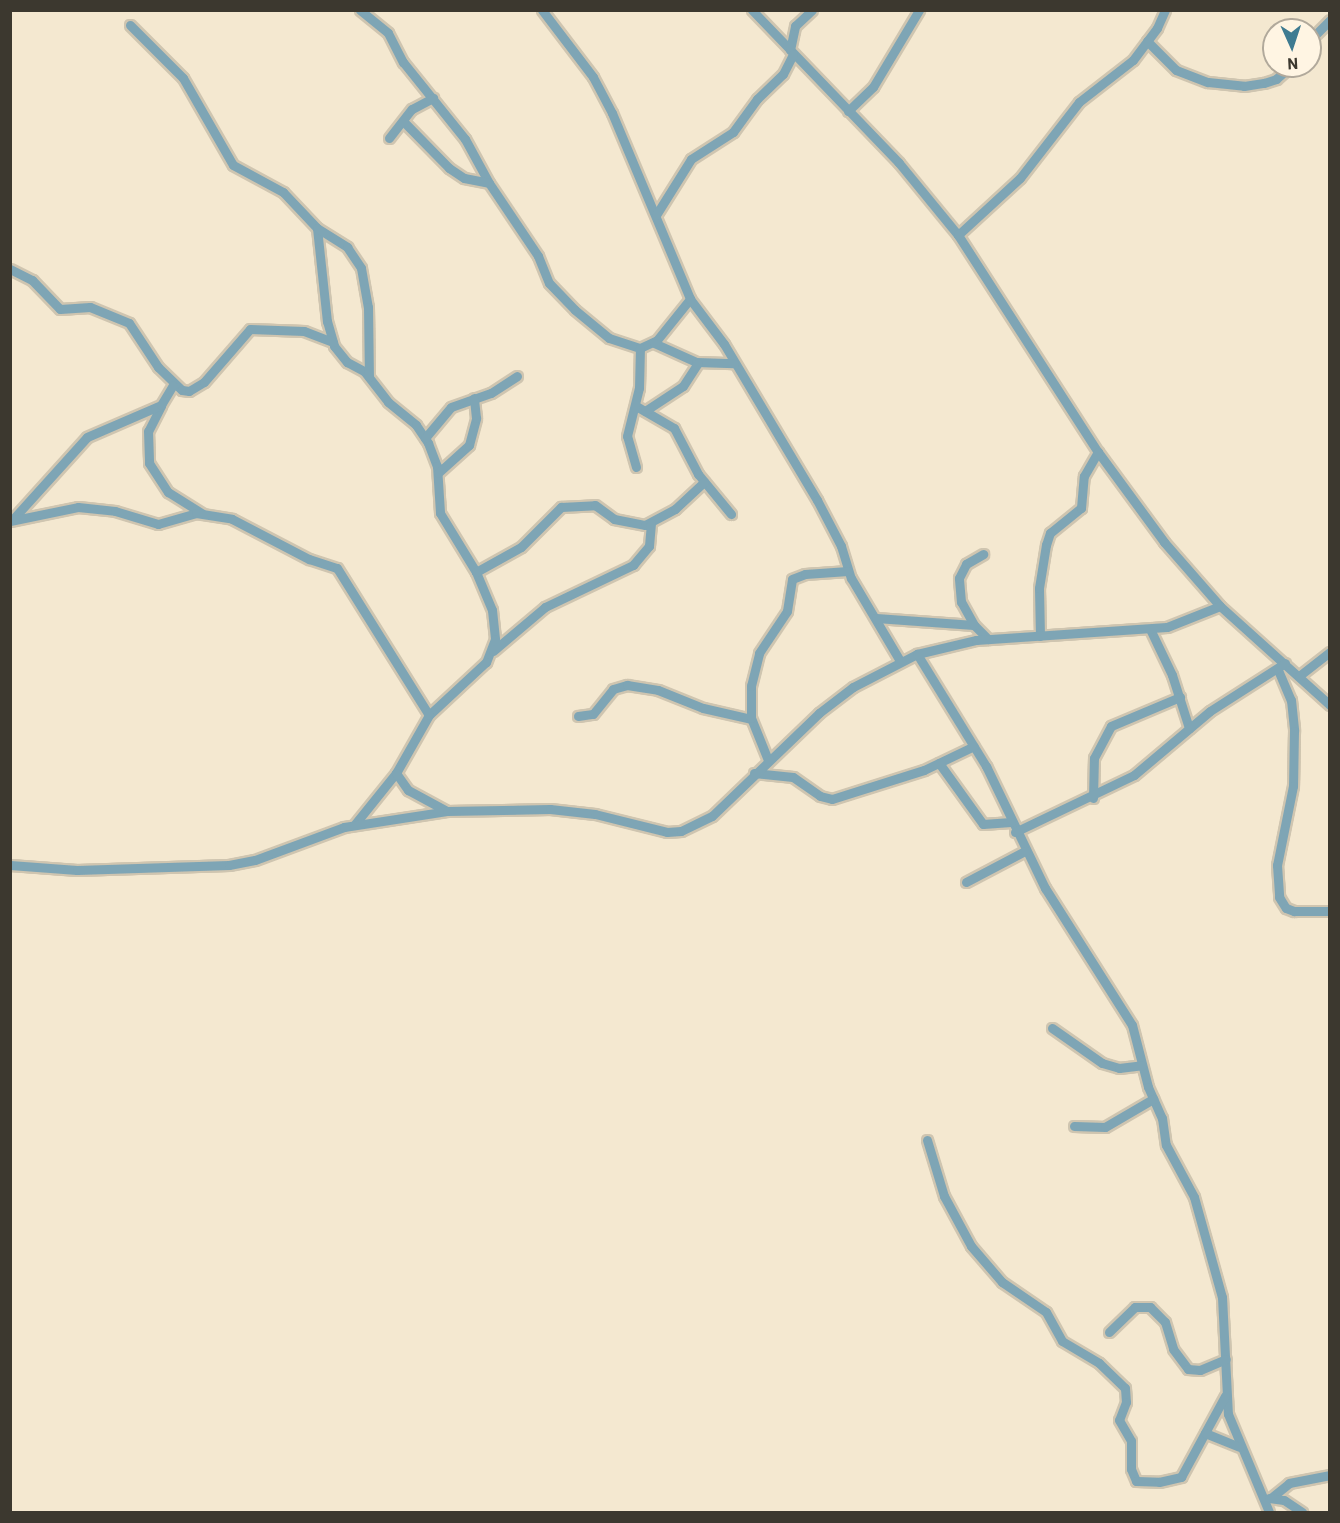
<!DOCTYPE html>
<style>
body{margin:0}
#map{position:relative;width:1340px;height:1523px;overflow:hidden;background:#f4e8d0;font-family:Barlow,sans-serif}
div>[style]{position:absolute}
.roads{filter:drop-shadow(2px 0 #cfc5b0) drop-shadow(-2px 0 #cfc5b0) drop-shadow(0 2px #cfc5b0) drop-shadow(0 -2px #cfc5b0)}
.minor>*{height:9px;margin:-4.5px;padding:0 4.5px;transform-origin:4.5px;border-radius:4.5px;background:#7ea5b5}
span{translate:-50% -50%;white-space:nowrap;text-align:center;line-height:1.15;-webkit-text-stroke:4.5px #fff5e3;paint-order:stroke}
.frame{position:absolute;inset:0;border:12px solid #3c382f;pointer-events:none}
.north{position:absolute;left:1262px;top:18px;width:60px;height:60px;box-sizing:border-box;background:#fff5e3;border:2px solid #b1a99b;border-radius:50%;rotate:177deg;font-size:16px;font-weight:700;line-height:24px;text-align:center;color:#3c382f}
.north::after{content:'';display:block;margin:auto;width:21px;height:27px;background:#3e7b91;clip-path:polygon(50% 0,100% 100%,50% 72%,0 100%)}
</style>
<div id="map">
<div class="roads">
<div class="minor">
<i style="left:360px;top:10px;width:36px;rotate:39deg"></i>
<i style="left:388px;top:33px;width:33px;rotate:63deg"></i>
<i style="left:403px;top:62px;width:99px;rotate:51.2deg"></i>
<i style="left:465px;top:139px;width:50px;rotate:61.4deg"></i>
<i style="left:489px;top:183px;width:88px;rotate:56.1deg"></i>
<i style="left:538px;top:256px;width:29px;rotate:68deg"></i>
<i style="left:549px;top:283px;width:37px;rotate:46deg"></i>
<i style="left:575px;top:310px;width:44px;rotate:39.5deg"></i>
<i style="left:609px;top:338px;width:33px;rotate:18deg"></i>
<i style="left:640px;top:348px;width:19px;rotate:-25deg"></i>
<i style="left:657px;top:340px;width:53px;rotate:-51.2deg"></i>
<i style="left:542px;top:10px;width:84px;rotate:52.7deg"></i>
<i style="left:593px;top:77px;width:41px;rotate:62.2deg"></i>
<i style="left:612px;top:113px;width:202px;rotate:67.2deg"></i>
<i style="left:690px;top:299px;width:56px;rotate:52.9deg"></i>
<i style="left:724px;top:344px;width:182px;rotate:59.2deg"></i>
<i style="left:817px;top:500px;width:52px;rotate:62.4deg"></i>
<i style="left:841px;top:546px;width:34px;rotate:73deg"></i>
<i style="left:851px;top:578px;width:96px;rotate:59.4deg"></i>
<i style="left:752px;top:10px;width:212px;rotate:46.1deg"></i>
<i style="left:899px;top:163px;width:93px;rotate:50.7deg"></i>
<i style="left:958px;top:235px;width:258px;rotate:57.2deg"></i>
<i style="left:1098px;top:452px;width:112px;rotate:53.7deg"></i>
<i style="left:1164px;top:542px;width:85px;rotate:48.8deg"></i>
<i style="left:1220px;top:606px;width:148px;rotate:42deg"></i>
<i style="left:130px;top:25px;width:75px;rotate:45deg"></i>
<i style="left:183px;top:78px;width:100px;rotate:60.1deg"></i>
<i style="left:233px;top:165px;width:57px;rotate:28.4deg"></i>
<i style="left:283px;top:192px;width:50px;rotate:46.6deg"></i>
<i style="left:317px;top:228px;width:94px;rotate:83.9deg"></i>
<i style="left:327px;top:321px;width:26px;rotate:74deg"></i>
<i style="left:334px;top:346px;width:21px;rotate:51deg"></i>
<i style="left:347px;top:362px;width:19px;rotate:28deg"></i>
<i style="left:364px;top:371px;width:39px;rotate:52deg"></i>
<i style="left:388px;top:402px;width:36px;rotate:39deg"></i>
<i style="left:416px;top:425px;width:22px;rotate:56deg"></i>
<i style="left:428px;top:443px;width:25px;rotate:69deg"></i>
<i style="left:437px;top:466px;width:47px;rotate:86.3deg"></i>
<i style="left:440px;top:513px;width:69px;rotate:58.6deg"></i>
<i style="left:476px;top:572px;width:41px;rotate:67.2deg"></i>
<i style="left:492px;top:610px;width:29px;rotate:84deg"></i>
<i style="left:495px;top:639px;width:25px;rotate:111deg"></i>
<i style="left:486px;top:662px;width:78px;rotate:137.1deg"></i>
<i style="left:429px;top:715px;width:67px;rotate:119.6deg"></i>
<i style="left:396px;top:773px;width:65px;rotate:128.8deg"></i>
<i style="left:1310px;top:40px;width:28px;rotate:-45deg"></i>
<i style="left:1147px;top:41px;width:41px;rotate:45deg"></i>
<i style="left:1176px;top:70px;width:34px;rotate:21deg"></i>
<i style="left:1208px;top:82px;width:36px;rotate:6deg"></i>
<i style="left:1244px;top:86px;width:20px;rotate:-9deg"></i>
<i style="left:1264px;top:83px;width:13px;rotate:-18deg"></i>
<i style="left:1276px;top:79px;width:20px;rotate:-41deg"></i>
<i style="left:790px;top:50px;width:25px;rotate:-78deg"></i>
<i style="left:795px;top:26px;width:23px;rotate:-43deg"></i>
<i style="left:848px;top:111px;width:35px;rotate:-44deg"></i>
<i style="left:873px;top:87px;width:90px;rotate:-59.1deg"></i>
<i style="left:403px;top:121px;width:66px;rotate:45.6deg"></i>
<i style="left:449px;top:168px;width:18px;rotate:34deg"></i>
<i style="left:464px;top:178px;width:25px;rotate:11deg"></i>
<i style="left:389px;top:138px;width:37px;rotate:-52deg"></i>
<i style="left:412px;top:109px;width:24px;rotate:-28deg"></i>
<i style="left:656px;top:215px;width:66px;rotate:-58deg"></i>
<i style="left:691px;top:159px;width:50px;rotate:-32.7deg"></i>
<i style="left:733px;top:132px;width:41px;rotate:-54deg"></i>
<i style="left:757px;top:99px;width:36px;rotate:-44deg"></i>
<i style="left:783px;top:74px;width:22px;rotate:-63deg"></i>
<i style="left:317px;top:228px;width:36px;rotate:32deg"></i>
<i style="left:347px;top:247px;width:25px;rotate:56deg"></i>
<i style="left:361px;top:268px;width:40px;rotate:80deg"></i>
<i style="left:368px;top:307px;width:70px;rotate:89.2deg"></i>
<i style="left:958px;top:235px;width:84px;rotate:-42.6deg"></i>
<i style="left:1020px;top:178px;width:96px;rotate:-52.2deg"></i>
<i style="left:1079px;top:102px;width:68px;rotate:-37.9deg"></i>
<i style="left:1133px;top:60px;width:40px;rotate:-53deg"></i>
<i style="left:1157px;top:28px;width:20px;rotate:-66deg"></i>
<i style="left:10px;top:269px;width:25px;rotate:27deg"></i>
<i style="left:32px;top:280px;width:40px;rotate:46deg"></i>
<i style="left:60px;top:309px;width:30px;rotate:-4deg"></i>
<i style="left:90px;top:307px;width:42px;rotate:22.3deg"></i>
<i style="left:129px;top:323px;width:53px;rotate:56.6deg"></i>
<i style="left:158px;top:367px;width:33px;rotate:44deg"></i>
<i style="left:182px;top:390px;width:7px;rotate:8deg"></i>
<i style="left:189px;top:391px;width:17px;rotate:-31deg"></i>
<i style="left:204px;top:382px;width:70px;rotate:-49deg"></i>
<i style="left:250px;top:329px;width:54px;rotate:2.1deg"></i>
<i style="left:304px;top:331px;width:31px;rotate:21deg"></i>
<i style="left:654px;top:343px;width:46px;rotate:24.3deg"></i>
<i style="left:696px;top:362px;width:38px;rotate:2deg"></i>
<i style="left:161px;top:406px;width:28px;rotate:117deg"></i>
<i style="left:148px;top:431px;width:32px;rotate:88deg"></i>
<i style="left:149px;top:463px;width:35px;rotate:57deg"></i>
<i style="left:168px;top:492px;width:40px;rotate:32deg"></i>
<i style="left:636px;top:406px;width:44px;rotate:30.1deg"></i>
<i style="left:674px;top:428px;width:52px;rotate:62.4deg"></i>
<i style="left:698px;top:474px;width:52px;rotate:50.5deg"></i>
<i style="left:645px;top:411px;width:45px;rotate:-33.3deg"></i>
<i style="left:683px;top:386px;width:27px;rotate:-57deg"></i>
<i style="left:425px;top:438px;width:40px;rotate:-50deg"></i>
<i style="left:451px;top:407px;width:42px;rotate:-19.3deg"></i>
<i style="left:491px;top:393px;width:31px;rotate:-33deg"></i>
<i style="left:636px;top:467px;width:32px;rotate:-106deg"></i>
<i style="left:627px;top:436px;width:49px;rotate:-76deg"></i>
<i style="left:639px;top:388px;width:40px;rotate:-88.6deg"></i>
<i style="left:438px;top:473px;width:42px;rotate:-42.1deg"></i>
<i style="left:469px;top:445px;width:28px;rotate:-75deg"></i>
<i style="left:476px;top:418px;width:20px;rotate:-96deg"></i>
<i style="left:13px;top:519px;width:110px;rotate:-47.9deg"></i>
<i style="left:87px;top:437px;width:81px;rotate:-23.4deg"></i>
<i style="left:161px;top:405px;width:23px;rotate:-59deg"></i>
<i style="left:10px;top:521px;width:69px;rotate:-11.6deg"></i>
<i style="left:78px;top:507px;width:37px;rotate:6deg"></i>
<i style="left:115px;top:511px;width:45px;rotate:16.8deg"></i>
<i style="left:158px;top:524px;width:40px;rotate:-16deg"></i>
<i style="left:196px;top:513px;width:36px;rotate:9deg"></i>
<i style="left:232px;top:519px;width:87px;rotate:27.5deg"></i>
<i style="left:309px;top:559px;width:29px;rotate:18deg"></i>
<i style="left:337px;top:568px;width:173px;rotate:58deg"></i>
<i style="left:476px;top:572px;width:51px;rotate:-29.1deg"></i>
<i style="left:521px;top:547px;width:57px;rotate:-45deg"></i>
<i style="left:561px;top:507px;width:34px;rotate:-3deg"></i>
<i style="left:595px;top:505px;width:24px;rotate:36deg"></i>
<i style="left:614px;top:519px;width:32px;rotate:11deg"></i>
<i style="left:645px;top:525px;width:34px;rotate:-28deg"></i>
<i style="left:675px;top:509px;width:40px;rotate:-43deg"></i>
<i style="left:876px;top:618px;width:98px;rotate:4.1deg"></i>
<i style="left:974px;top:625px;width:20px;rotate:45deg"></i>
<i style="left:974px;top:625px;width:26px;rotate:-119deg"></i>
<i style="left:961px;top:602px;width:24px;rotate:-95deg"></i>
<i style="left:959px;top:578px;width:16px;rotate:-63deg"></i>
<i style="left:966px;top:564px;width:20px;rotate:-30deg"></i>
<i style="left:1150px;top:629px;width:51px;rotate:64.4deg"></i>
<i style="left:1172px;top:675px;width:56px;rotate:72.2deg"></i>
<i style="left:1040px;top:636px;width:48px;rotate:-91.2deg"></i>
<i style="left:1039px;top:588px;width:44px;rotate:-80.8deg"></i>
<i style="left:1046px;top:545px;width:13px;rotate:-72deg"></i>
<i style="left:1050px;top:533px;width:40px;rotate:-39deg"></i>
<i style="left:1081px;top:508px;width:32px;rotate:-85deg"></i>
<i style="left:1084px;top:476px;width:28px;rotate:-60deg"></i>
<i style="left:493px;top:651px;width:68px;rotate:-40.2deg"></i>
<i style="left:545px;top:607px;width:98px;rotate:-25.5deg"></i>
<i style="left:633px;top:565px;width:25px;rotate:-50deg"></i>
<i style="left:649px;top:546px;width:23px;rotate:-85deg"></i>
<i style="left:917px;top:654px;width:132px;rotate:58.4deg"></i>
<i style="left:986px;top:766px;width:136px;rotate:64.2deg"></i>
<i style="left:1045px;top:888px;width:162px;rotate:57.6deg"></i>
<i style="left:1132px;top:1025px;width:64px;rotate:75.5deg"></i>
<i style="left:1148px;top:1087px;width:34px;rotate:66deg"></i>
<i style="left:1162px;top:1118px;width:27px;rotate:82deg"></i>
<i style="left:1166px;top:1145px;width:59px;rotate:61.7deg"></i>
<i style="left:1194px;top:1197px;width:104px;rotate:74.4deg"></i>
<i style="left:1222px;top:1297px;width:117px;rotate:87.1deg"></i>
<i style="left:1228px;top:1414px;width:106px;rotate:67.3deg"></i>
<i style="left:1278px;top:670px;width:33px;rotate:67deg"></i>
<i style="left:1291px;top:700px;width:31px;rotate:84deg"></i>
<i style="left:1294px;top:731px;width:55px;rotate:91deg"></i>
<i style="left:1293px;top:786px;width:81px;rotate:101.4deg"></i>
<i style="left:1277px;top:865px;width:32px;rotate:86deg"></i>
<i style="left:1279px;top:897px;width:13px;rotate:58deg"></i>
<i style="left:1286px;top:908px;width:9px;rotate:21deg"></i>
<i style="left:1294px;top:911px;width:36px"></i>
<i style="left:1299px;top:676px;width:39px;rotate:-38deg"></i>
<i style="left:578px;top:716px;width:15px;rotate:-8deg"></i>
<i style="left:593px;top:714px;width:32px;rotate:-51deg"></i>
<i style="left:613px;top:689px;width:15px;rotate:-16deg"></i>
<i style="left:627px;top:685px;width:31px;rotate:9deg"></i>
<i style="left:658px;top:690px;width:48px;rotate:21.8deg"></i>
<i style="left:703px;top:708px;width:49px;rotate:12.9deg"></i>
<i style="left:768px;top:760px;width:45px;rotate:-112deg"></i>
<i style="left:751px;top:718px;width:32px;rotate:-90deg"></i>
<i style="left:751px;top:686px;width:34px;rotate:-76deg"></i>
<i style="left:759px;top:653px;width:50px;rotate:-56.3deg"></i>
<i style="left:787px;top:611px;width:32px;rotate:-81deg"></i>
<i style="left:792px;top:579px;width:14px;rotate:-21deg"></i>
<i style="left:805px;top:574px;width:43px;rotate:-4deg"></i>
<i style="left:939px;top:763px;width:75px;rotate:54.2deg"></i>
<i style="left:983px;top:824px;width:28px;rotate:-4deg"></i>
<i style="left:396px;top:773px;width:21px;rotate:55deg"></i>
<i style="left:408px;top:790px;width:42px;rotate:28.4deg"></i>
<i style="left:754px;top:773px;width:39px;rotate:6deg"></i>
<i style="left:793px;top:777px;width:33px;rotate:35deg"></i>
<i style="left:820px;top:796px;width:12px;rotate:14deg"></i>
<i style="left:832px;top:799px;width:96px;rotate:-17.5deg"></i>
<i style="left:924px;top:770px;width:55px;rotate:-25.6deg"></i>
<i style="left:1093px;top:798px;width:40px;rotate:-88.6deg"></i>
<i style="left:1094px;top:758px;width:36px;rotate:-62deg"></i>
<i style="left:1111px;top:726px;width:75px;rotate:-22.8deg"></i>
<i style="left:1015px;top:832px;width:132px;rotate:-25.6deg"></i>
<i style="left:1134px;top:775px;width:99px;rotate:-40.1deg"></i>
<i style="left:1210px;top:711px;width:89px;rotate:-32.6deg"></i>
<i style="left:10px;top:865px;width:67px;rotate:4.3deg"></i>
<i style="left:77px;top:870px;width:152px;rotate:-1.9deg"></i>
<i style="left:229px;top:865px;width:26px;rotate:-11deg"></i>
<i style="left:255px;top:860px;width:95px;rotate:-20.3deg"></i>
<i style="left:344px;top:827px;width:104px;rotate:-8.8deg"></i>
<i style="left:447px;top:811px;width:103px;rotate:-1.1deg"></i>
<i style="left:550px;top:809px;width:45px;rotate:6.3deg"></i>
<i style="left:595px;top:814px;width:74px;rotate:14deg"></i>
<i style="left:667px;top:832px;width:14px;rotate:-4deg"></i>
<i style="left:681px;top:831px;width:34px;rotate:-26deg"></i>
<i style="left:712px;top:816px;width:149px;rotate:-43.9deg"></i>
<i style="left:819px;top:713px;width:43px;rotate:-37.4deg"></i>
<i style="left:853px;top:687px;width:72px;rotate:-27.3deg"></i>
<i style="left:917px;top:654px;width:61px;rotate:-13.3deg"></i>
<i style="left:976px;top:640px;width:191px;rotate:-3.9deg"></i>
<i style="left:1167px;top:627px;width:57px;rotate:-21.6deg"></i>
<i style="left:966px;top:882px;width:67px;rotate:-27.7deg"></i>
<i style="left:1052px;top:1028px;width:61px;rotate:35deg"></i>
<i style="left:1102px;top:1063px;width:18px;rotate:16deg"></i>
<i style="left:1119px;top:1068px;width:23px;rotate:-7deg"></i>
<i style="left:1074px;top:1126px;width:31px;rotate:2deg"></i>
<i style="left:1105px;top:1127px;width:56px;rotate:-30.3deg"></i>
<i style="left:927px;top:1140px;width:59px;rotate:73.1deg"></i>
<i style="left:944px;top:1196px;width:57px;rotate:61.6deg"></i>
<i style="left:971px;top:1246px;width:48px;rotate:49.3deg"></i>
<i style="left:1002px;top:1282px;width:53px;rotate:34.3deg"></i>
<i style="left:1046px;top:1312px;width:33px;rotate:61deg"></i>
<i style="left:1062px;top:1341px;width:43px;rotate:30.7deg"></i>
<i style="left:1099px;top:1363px;width:36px;rotate:44deg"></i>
<i style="left:1125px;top:1388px;width:14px;rotate:86deg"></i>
<i style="left:1126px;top:1402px;width:19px;rotate:111deg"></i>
<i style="left:1119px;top:1420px;width:24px;rotate:60deg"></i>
<i style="left:1131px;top:1441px;width:28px;rotate:90deg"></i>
<i style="left:1131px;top:1469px;width:13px;rotate:67deg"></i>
<i style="left:1136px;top:1481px;width:23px;rotate:2deg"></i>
<i style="left:1159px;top:1482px;width:23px;rotate:-13deg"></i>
<i style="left:1181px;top:1477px;width:92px;rotate:-61.5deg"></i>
<i style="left:1109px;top:1332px;width:36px;rotate:-44deg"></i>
<i style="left:1135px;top:1307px;width:15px"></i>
<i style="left:1150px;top:1307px;width:21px;rotate:45deg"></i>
<i style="left:1165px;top:1322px;width:28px;rotate:73deg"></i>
<i style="left:1173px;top:1349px;width:25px;rotate:53deg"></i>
<i style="left:1188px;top:1369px;width:12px;rotate:5deg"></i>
<i style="left:1200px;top:1370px;width:28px;rotate:-23deg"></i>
<i style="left:1205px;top:1433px;width:37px;rotate:22deg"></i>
<i style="left:1272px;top:1497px;width:22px;rotate:-39deg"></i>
<i style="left:1289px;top:1483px;width:42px;rotate:-11deg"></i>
<i style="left:1269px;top:1498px;width:15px;rotate:8deg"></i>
<i style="left:1284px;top:1500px;width:22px;rotate:34deg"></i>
</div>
</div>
<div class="frame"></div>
<div class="north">N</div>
</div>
